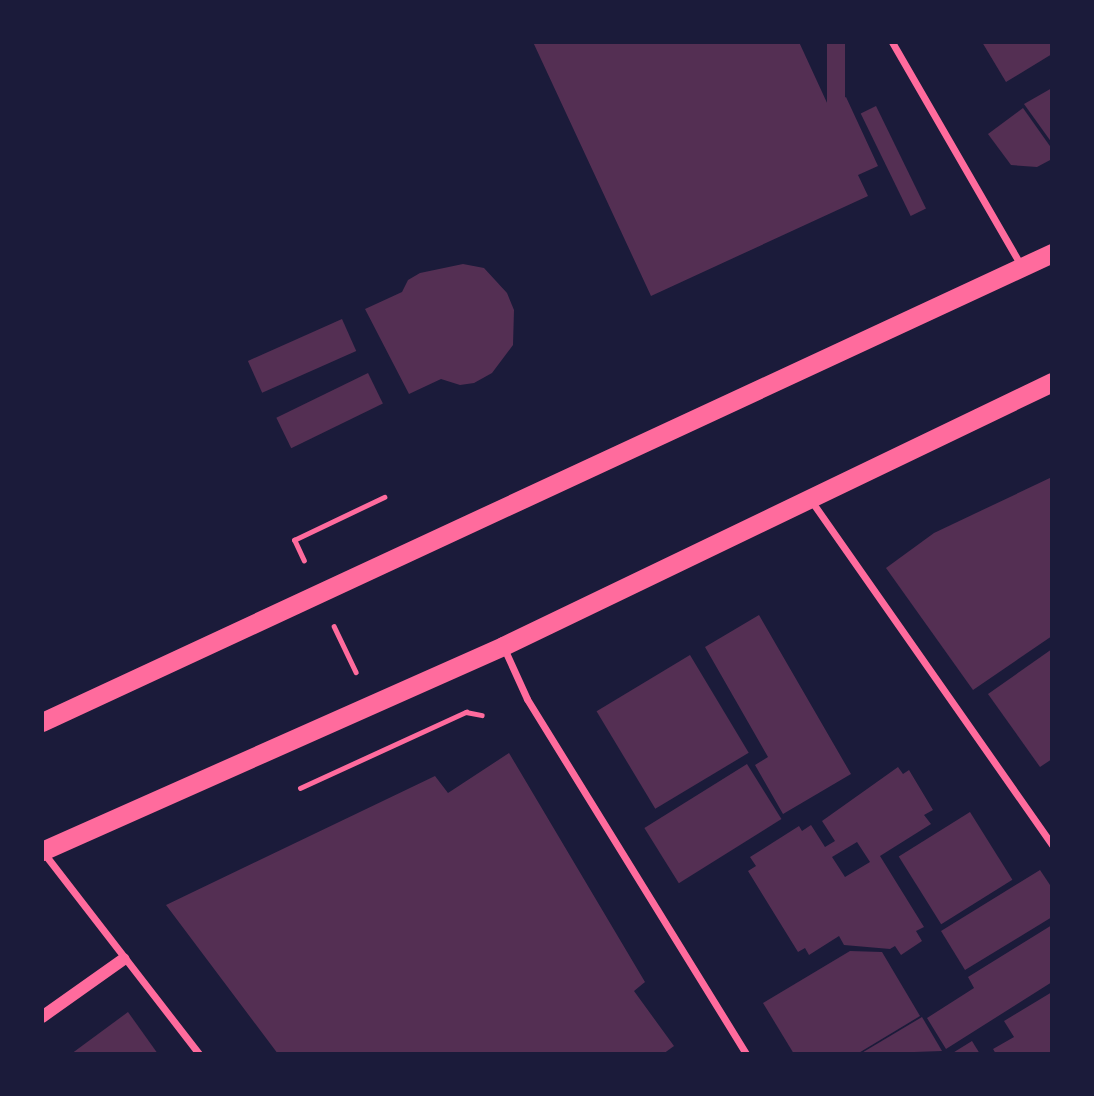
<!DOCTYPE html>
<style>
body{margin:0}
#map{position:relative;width:1094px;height:1096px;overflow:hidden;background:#1b1b3a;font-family:"DM Sans",sans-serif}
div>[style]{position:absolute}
.building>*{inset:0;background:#542f53;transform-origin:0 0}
.path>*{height:4.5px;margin:-2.25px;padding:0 2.25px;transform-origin:2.25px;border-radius:2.25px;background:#ff6b9d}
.minor>*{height:7px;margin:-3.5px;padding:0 3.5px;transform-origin:3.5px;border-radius:3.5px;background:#ff6b9d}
.tertiary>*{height:12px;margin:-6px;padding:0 6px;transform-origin:6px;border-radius:6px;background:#ff6b9d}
.trunk>*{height:19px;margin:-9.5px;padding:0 9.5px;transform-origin:9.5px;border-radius:9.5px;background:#ff6b9d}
span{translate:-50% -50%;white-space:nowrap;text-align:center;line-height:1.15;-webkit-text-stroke:5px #1b1b3a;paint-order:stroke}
.frame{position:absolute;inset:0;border:44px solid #1b1b3a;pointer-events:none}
</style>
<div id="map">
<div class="building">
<i style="clip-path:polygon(533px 42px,799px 42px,828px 105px,846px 97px,878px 166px,858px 175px,868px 196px,651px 296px)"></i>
<i style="left:827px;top:42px;width:18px;height:76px"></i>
<i style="clip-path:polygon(982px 42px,1052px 42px,1052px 54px,1006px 82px)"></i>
<i style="clip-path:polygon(1052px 88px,1052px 143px,1024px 104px)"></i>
<i style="left:876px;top:106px;width:114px;height:17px;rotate:64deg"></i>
<i style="clip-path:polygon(1023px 108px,1052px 149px,1052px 159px,1037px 167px,1011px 165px,988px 134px)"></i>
<i style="clip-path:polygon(463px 264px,484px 268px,507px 293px,514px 310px,513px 345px,492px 373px,474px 383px,460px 385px,441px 379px,409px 394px,365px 309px,402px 292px,408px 280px,420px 273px)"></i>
<i style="left:342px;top:319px;width:35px;height:103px;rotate:66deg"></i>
<i style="left:368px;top:373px;width:34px;height:102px;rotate:64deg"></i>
<i style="clip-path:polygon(1052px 477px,1052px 636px,973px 690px,886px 568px,934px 533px)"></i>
<i style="clip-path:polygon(759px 615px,851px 774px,783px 814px,755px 765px,768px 757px,705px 647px)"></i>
<i style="clip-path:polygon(1052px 649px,1052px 759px,1040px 767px,988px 694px)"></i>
<i style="left:690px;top:655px;width:114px;height:109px;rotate:59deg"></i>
<i style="clip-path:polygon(509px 753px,645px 982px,634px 991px,674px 1046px,663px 1054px,278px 1054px,166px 905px,435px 776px,448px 793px)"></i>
<i style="left:747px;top:764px;width:65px;height:121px;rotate:58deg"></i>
<i style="clip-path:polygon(evenodd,898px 767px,903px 774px,909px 770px,933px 810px,924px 815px,931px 824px,880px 856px,924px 927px,916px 931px,922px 941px,901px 955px,895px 946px,890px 949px,844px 945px,839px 936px,809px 955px,805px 948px,798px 952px,748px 871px,756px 866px,750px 857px,799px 826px,802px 831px,811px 825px,825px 847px,835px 841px,822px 821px,898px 767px,857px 842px,870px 862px,845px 877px,832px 857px,857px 842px)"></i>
<i style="left:970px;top:812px;width:80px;height:84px;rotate:58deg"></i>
<i style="clip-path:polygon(1040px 870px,1052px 888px,1052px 917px,965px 970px,941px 931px)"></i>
<i style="clip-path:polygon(1052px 925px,1052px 982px,946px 1049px,927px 1018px,974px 988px,968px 977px)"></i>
<i style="clip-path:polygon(850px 951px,882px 952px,920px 1016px,857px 1054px,794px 1054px,763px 1003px)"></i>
<i style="clip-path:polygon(1052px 992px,1052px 1054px,996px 1054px,993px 1049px,1014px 1037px,1004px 1021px)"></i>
<i style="clip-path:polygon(128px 1012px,158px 1054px,71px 1054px)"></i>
<i style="clip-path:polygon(922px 1017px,942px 1051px,860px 1054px)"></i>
<i style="clip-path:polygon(972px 1041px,980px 1054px,951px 1054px)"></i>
</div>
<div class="path">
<i style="left:304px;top:561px;width:23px;rotate:-115deg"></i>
<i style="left:294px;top:540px;width:100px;rotate:-25.5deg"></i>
<i style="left:334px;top:626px;width:51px;rotate:64.4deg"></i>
<i style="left:300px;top:788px;width:183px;rotate:-24.6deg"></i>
<i style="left:466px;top:712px;width:16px;rotate:11deg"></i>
</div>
<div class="minor">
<i style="left:892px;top:42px;width:258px;rotate:60deg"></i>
<i style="left:810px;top:499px;width:422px;rotate:55deg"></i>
<i style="left:503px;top:646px;width:58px;rotate:65.6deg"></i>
<i style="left:527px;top:699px;width:417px;rotate:58.3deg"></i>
<i style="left:43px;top:852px;width:255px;rotate:52.3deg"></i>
</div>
<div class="tertiary">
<i style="left:42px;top:1017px;width:100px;rotate:-35.3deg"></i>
</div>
<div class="trunk">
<i style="left:42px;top:722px;width:1114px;rotate:-24.91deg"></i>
<i style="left:42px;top:851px;width:505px;rotate:-23.97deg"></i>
<i style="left:503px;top:646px;width:609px;rotate:-25.68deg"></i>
</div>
<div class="frame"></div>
</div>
